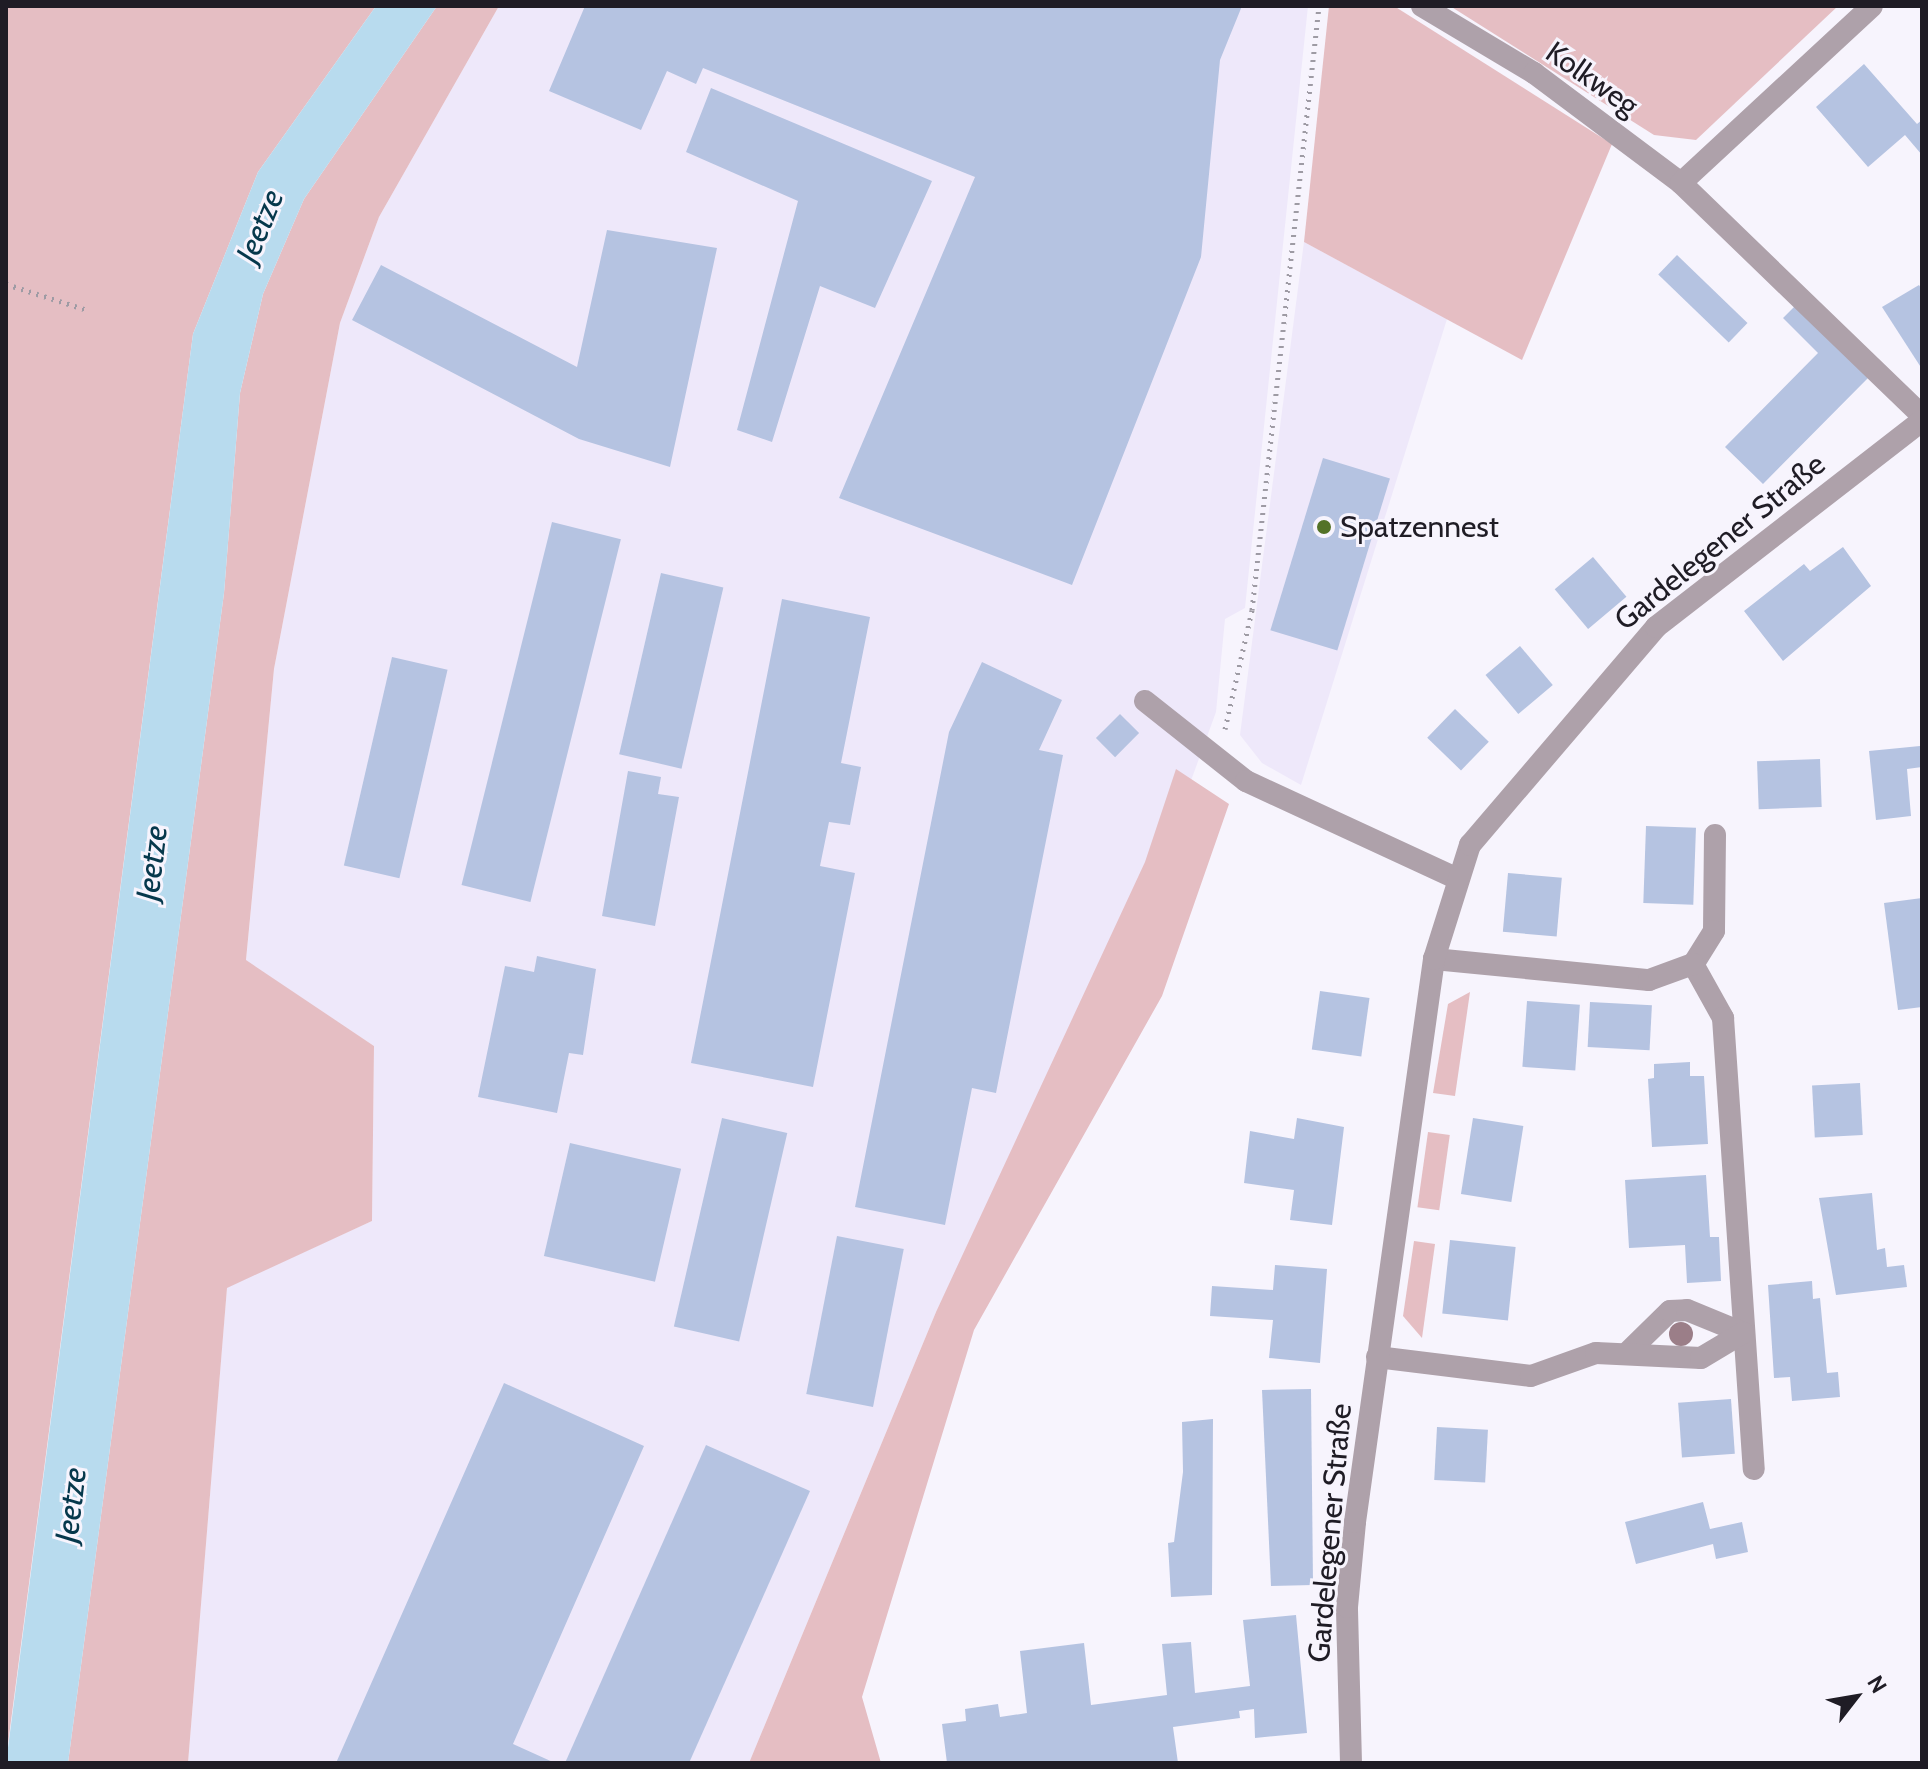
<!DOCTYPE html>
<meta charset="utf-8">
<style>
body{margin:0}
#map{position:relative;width:1928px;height:1769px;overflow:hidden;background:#f7f4fd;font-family:Cabin,sans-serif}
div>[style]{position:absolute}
.built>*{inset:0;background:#eee8fa}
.green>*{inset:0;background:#e5bec3;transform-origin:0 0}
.water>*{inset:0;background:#b8dbee}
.building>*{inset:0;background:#b5c3e1;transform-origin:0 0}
.path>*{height:5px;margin-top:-2.5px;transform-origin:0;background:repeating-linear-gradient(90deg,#9e9ba4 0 2px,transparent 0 8px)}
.minor>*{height:22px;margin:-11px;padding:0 11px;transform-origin:11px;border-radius:11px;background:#aea1aa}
.trees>*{width:24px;height:24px;margin:-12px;border-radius:50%;background:#9b7e88}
.dots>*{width:22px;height:22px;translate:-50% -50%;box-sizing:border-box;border:4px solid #f7f4fd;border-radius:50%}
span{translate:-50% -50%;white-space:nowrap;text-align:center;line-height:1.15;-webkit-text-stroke:6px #f7f4fd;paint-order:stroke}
.street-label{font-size:30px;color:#1f1c25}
.poi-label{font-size:30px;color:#1f1c25}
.left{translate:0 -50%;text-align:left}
.water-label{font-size:32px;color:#06384c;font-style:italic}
.frame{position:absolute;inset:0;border:8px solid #1f1c25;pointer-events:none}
.north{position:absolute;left:1816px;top:1657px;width:80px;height:80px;-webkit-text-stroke:6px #f7f4fd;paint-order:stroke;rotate:59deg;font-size:22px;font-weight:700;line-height:32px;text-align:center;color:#1f1c25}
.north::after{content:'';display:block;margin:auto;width:28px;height:36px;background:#1f1c25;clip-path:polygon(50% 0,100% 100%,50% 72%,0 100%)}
</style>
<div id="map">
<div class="built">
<i style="clip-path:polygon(499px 6px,1308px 6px,1245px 608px,1225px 619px,1216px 712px,1165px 852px,1067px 1075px,1016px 1150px,936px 1312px,749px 1763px,188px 1763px,227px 1287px,372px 1221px,374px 1046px,246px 961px,274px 669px,340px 323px,379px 217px)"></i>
<i style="clip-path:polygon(1304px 242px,1447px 319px,1301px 785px,1262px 763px,1240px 735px)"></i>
</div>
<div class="green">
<i style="clip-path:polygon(6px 6px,376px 6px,258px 172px,193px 334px,6px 1759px)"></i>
<i style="clip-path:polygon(437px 6px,499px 6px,379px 217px,340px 323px,274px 669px,246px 960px,374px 1046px,372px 1221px,227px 1288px,188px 1763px,68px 1763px,224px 593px,240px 393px,263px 294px,304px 199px)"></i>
<i style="clip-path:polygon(1329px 6px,1394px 6px,1612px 144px,1522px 360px,1304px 242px)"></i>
<i style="clip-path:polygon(1450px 6px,1838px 6px,1696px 140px,1654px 135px)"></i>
<i style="clip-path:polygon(1176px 769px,1229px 804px,1162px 996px,974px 1330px,862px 1697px,881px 1763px,749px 1763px,936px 1312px,1145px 862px)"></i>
<i style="clip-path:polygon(1470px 992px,1455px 1096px,1433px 1093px,1448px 1004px)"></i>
<i style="left:1428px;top:1132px;width:22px;height:76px;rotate:8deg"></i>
<i style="clip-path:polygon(1414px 1241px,1435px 1244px,1422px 1338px,1403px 1316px)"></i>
</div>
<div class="water">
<i style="clip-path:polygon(376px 6px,437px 6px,304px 199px,263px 294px,240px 393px,224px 593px,68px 1763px,6px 1763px,193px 334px,258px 172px)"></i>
</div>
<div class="building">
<i style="clip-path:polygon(585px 6px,1242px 6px,1220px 60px,1201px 257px,1072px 585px,839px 498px,975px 177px,703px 68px,696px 84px,667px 71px,641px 130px,549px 91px)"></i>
<i style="clip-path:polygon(1864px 64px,1917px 124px,1922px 120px,1922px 155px,1905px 135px,1868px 167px,1816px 107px)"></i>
<i style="clip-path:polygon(711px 88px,932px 181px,875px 308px,820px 286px,772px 442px,737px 430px,798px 201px,686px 152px)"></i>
<i style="clip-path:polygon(607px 230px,717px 248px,670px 467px,579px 439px,352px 320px,381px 265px,577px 367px)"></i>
<i style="left:1677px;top:255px;width:98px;height:27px;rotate:44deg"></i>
<i style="clip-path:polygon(1919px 285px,1922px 290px,1922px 369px,1882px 307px)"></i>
<i style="clip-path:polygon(1796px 305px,1868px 378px,1763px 484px,1725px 447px,1818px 353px,1783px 318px)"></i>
<i style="left:1323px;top:458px;width:70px;height:180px;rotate:17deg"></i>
<i style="left:552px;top:522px;width:71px;height:374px;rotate:14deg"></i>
<i style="clip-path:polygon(1843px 547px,1871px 586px,1783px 661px,1744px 611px,1804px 564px,1810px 571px)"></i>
<i style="left:1593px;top:557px;width:52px;height:50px;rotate:50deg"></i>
<i style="left:661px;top:573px;width:64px;height:186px;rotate:13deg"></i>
<i style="clip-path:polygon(782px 599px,870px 617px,841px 763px,861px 767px,850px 825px,829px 822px,820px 866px,855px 873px,813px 1087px,691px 1063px)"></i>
<i style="left:1520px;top:646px;width:51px;height:45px;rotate:50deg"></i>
<i style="left:392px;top:657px;width:57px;height:214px;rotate:13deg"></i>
<i style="clip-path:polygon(982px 662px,1062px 700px,1039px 750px,1063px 755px,996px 1093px,972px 1088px,945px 1225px,855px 1207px,949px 732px)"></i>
<i style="left:1455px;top:709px;width:47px;height:40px;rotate:44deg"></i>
<i style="left:1120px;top:714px;width:27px;height:34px;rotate:45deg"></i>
<i style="clip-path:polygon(1920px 746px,1922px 767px,1907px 769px,1911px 816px,1876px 820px,1869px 751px)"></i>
<i style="left:1820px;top:759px;width:48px;height:63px;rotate:88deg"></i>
<i style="clip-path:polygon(628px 771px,661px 777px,658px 794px,679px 797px,655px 926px,602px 916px)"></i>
<i style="left:1646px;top:826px;width:50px;height:77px;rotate:2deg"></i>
<i style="left:1508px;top:873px;width:54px;height:59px;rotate:5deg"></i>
<i style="clip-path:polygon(1922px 898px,1922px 1007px,1898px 1010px,1884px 903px)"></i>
<i style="clip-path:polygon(537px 956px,596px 969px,583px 1055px,569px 1053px,557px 1113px,478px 1097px,505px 966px,534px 972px)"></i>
<i style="left:1320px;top:991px;width:50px;height:59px;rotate:8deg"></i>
<i style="left:1527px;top:1001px;width:53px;height:66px;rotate:4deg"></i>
<i style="left:1590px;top:1002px;width:62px;height:45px;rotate:3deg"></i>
<i style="clip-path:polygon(1690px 1062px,1690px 1076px,1704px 1076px,1708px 1144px,1652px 1147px,1648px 1079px,1654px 1078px,1654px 1064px)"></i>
<i style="left:1860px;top:1083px;width:52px;height:48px;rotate:87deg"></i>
<i style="left:722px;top:1118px;width:67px;height:214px;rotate:13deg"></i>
<i style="clip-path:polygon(1297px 1118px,1344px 1127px,1332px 1225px,1290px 1220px,1294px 1190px,1244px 1183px,1250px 1131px,1294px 1139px)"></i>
<i style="left:1473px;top:1118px;width:51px;height:77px;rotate:9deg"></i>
<i style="left:570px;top:1143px;width:114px;height:116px;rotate:13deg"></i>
<i style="clip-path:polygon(1706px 1175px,1710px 1237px,1719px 1237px,1721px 1281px,1687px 1283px,1685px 1245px,1629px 1248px,1625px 1180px)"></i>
<i style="clip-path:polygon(1872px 1193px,1877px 1250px,1885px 1248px,1887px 1267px,1904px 1265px,1907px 1287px,1836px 1295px,1819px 1198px)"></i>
<i style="left:837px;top:1236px;width:68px;height:161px;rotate:11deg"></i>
<i style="left:1450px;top:1240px;width:66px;height:74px;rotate:6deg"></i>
<i style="clip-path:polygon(1275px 1265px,1327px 1269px,1320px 1363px,1269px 1358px,1273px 1320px,1210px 1316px,1212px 1286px,1273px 1290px)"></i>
<i style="clip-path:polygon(1812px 1281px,1813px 1299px,1820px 1298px,1827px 1373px,1838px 1372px,1840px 1397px,1792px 1401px,1790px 1377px,1774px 1378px,1768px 1285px)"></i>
<i style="clip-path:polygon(504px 1383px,644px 1446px,513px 1744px,555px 1763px,336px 1763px)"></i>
<i style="clip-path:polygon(1311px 1389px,1313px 1585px,1271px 1586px,1262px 1390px)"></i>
<i style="left:1731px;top:1399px;width:55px;height:53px;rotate:86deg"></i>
<i style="clip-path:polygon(1213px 1419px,1212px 1595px,1171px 1597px,1168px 1543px,1174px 1542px,1183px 1472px,1182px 1422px)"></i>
<i style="left:1437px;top:1427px;width:51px;height:53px;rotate:3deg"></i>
<i style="clip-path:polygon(706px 1445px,810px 1491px,689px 1763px,565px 1763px)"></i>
<i style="clip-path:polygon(1703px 1502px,1710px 1529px,1742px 1522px,1748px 1552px,1716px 1559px,1713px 1544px,1636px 1564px,1625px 1522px)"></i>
<i style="clip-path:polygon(1296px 1615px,1307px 1733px,1255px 1738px,1254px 1709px,1239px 1711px,1240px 1718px,1173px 1727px,1178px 1763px,947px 1763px,942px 1724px,966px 1721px,965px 1709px,998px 1704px,1000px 1717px,1027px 1713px,1020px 1651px,1084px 1643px,1091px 1705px,1167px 1695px,1162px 1644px,1191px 1642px,1195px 1693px,1250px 1686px,1243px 1620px)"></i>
</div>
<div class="path">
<i style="left:6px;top:284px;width:85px;rotate:17.8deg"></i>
<i style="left:1225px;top:729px;width:122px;rotate:-77.2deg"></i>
<i style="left:1252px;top:610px;width:608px;rotate:-83.67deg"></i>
</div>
<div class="minor">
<i style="left:1422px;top:6px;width:131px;rotate:30.9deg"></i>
<i style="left:1534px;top:73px;width:184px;rotate:36.8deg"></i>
<i style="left:1681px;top:183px;width:335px;rotate:44deg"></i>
<i style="left:1681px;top:183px;width:260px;rotate:-42.8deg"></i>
<i style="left:1145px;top:701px;width:129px;rotate:38.4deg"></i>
<i style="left:1246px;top:781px;width:231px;rotate:24.8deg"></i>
<i style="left:1715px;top:835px;width:96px;rotate:90.6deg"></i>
<i style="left:1714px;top:931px;width:39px;rotate:122deg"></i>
<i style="left:1693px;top:964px;width:62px;rotate:60.9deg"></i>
<i style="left:1723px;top:1018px;width:452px;rotate:86.1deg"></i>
<i style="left:1434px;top:959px;width:216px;rotate:5.6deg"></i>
<i style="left:1649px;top:980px;width:47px;rotate:-20deg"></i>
<i style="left:1629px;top:1351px;width:57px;rotate:-44.3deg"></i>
<i style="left:1670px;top:1311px;width:17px;rotate:-3deg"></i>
<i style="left:1687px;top:1310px;width:61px;rotate:22.3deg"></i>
<i style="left:1377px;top:1357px;width:155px;rotate:7deg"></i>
<i style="left:1531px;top:1376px;width:69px;rotate:-19.5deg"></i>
<i style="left:1596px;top:1353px;width:105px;rotate:2.7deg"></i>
<i style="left:1701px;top:1358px;width:49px;rotate:-30.8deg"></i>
<i style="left:1351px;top:1763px;width:156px;rotate:-91.5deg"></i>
<i style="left:1347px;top:1607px;width:85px;rotate:-84.6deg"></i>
<i style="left:1355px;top:1522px;width:569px;rotate:-82.01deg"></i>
<i style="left:1434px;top:959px;width:120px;rotate:-72.5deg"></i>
<i style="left:1470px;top:845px;width:287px;rotate:-49.5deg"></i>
<i style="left:1656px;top:627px;width:336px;rotate:-37.8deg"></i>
</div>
<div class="trees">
<i style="left:1681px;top:1334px"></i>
</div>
<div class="dots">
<i style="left:1324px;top:527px;background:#537227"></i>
</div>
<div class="street-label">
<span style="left:1592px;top:79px;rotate:35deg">Kolkweg</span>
<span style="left:1720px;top:542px;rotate:-39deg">Gardelegener Straße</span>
<span style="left:1330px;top:1533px;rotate:-85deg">Gardelegener Straße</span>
</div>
<div class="poi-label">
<span class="left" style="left:1340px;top:527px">Spatzennest</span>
</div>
<div class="water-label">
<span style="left:260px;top:226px;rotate:-68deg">Jeetze</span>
<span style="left:152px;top:863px;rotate:-83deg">Jeetze</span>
<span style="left:71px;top:1505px;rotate:-83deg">Jeetze</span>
</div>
<div class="frame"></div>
<div class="north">N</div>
</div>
